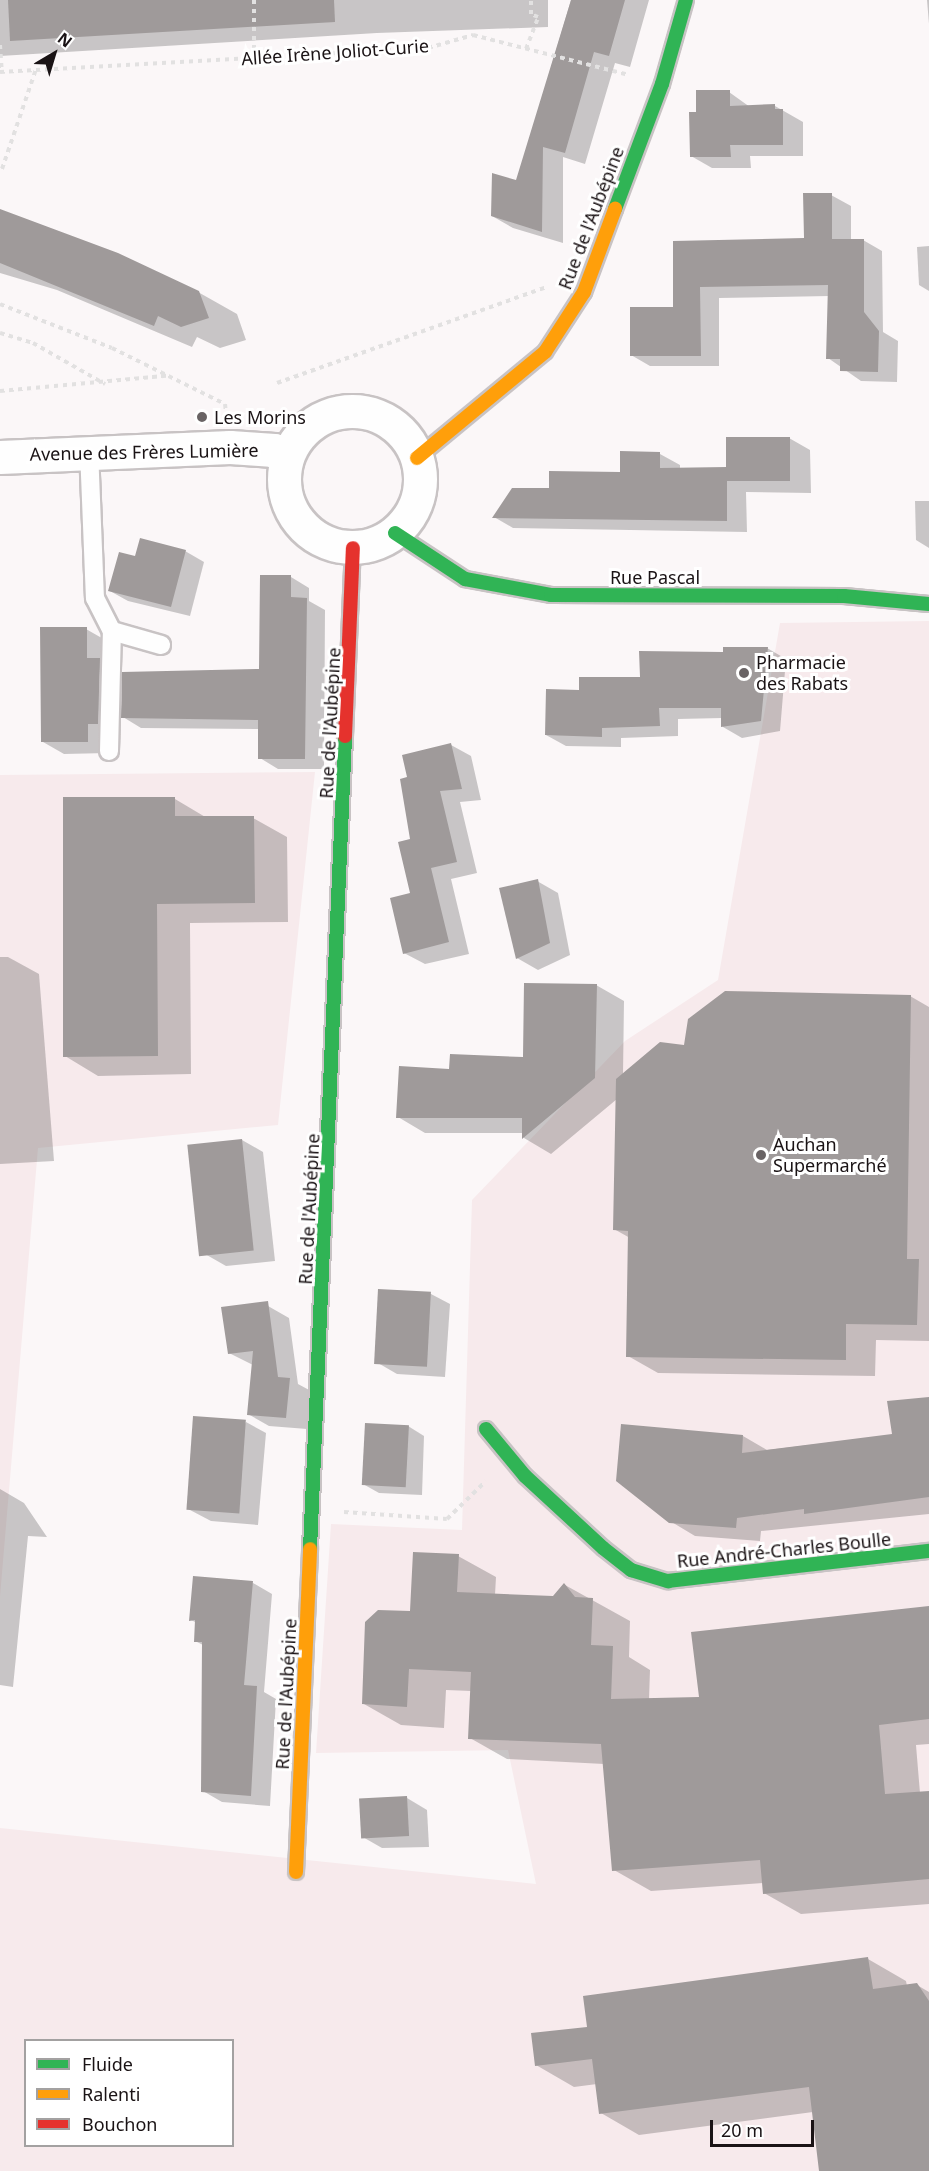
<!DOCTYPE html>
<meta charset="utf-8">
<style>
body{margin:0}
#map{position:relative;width:929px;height:2171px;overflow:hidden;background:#fbf7f8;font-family:"Noto Sans",sans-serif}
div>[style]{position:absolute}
.built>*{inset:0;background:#f7eaec}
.shadow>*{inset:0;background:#0003}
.building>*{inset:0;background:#9f9a9a;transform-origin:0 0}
.path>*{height:4px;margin-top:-2px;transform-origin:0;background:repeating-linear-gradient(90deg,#e2e1e1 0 4.5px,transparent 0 9px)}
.roads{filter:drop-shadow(2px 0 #c8c3c4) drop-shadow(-2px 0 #c8c3c4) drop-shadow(0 2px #c8c3c4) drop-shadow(0 -2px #c8c3c4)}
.lane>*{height:18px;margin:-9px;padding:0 9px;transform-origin:9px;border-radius:9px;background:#fefefe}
.street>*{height:33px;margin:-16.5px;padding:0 16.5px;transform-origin:16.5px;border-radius:16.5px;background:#fefefe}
.street>.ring{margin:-16.5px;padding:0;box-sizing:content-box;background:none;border:33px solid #fefefe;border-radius:50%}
.fast>*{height:14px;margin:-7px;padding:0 7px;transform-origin:7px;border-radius:7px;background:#30b455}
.slow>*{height:14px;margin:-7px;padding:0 7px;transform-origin:7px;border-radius:7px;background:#ff9f0a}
.jam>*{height:14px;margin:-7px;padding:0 7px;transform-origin:7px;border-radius:7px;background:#e5322d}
.dots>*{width:16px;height:16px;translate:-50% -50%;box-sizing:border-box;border:3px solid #fff;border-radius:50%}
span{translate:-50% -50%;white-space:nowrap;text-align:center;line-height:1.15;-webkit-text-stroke:6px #fff;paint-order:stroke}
.street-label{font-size:18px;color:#1a1315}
.poi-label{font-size:18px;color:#1a1315}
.left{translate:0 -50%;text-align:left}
.legend{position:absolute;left:24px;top:2039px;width:210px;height:108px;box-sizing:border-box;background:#fff;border:2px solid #a3a1a1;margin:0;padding:8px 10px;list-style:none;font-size:18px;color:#1a1315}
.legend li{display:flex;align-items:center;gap:12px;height:30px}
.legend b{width:30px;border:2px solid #a3a1a1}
.north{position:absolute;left:24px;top:24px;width:60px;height:60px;-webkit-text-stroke:4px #fff;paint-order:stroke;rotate:38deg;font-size:16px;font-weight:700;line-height:24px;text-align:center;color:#1a1315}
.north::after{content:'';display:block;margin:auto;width:21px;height:27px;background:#1a1315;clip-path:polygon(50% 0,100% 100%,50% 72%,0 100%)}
.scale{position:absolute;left:710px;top:2120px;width:104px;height:27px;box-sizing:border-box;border:3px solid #1a1315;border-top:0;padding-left:8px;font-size:18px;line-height:21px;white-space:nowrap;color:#1a1315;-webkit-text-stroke:4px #fff;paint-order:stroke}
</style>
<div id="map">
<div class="built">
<i style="clip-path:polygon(evenodd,929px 621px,929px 2171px,0 2171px,0 1828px,536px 1884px,508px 1750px,316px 1753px,331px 1524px,462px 1530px,472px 1200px,625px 1041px,718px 980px,780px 623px,929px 621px,26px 2040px,232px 2040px,232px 2146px,26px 2146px,26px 2040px)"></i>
<i style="clip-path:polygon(315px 772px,278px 1125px,38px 1148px,0 1597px,0 775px)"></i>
</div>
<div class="shadow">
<i style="clip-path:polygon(0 0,548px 0,548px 27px,377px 33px,0 56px)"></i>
<i style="clip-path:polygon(571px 0,649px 0,630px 67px,615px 63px,585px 164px,563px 157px,563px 243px,513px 228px,492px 216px,517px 182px)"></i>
<i style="clip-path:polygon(927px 0,929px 0,929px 24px)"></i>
<i style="clip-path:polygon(729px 92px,750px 107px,775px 106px,803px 122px,803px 156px,750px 156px,751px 168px,712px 168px,691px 156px)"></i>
<i style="clip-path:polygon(831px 195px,851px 206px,851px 240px,863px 240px,882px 251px,883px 332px,898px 341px,897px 382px,861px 381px,828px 358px,830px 296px,719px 298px,719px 366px,650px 366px,631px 355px,674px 308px,674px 242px,805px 240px)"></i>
<i style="clip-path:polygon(0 210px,117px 254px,198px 292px,237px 314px,246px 340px,220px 348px,197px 337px,192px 347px,57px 290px,0 273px)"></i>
<i style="clip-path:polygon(929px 246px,929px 291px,919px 285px,917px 247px)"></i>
<i style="clip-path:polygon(789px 438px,810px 450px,811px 493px,746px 492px,747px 532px,513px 528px,494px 517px,550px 490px,621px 473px,660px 454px,680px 465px,680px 469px,726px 469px)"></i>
<i style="clip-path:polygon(915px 501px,929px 501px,929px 548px,916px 540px)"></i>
<i style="clip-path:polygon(185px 551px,204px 562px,190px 616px,128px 601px,110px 591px,137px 558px)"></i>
<i style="clip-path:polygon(291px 577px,309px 588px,309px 601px,325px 610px,324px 769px,278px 769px,260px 758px,260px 729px,141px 728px,123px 717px,261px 671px)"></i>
<i style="clip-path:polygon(86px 629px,107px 641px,107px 664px,120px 671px,119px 735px,108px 735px,108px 753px,64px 754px,43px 742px)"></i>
<i style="clip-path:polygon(767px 648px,786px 659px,780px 731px,742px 738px,723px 727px,723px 718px,678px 719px,678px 736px,621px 738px,621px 747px,566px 746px,546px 735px,580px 691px,641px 679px,724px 653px)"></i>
<i style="clip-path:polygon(451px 745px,471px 756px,481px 800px,460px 802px,477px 873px,451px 879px,469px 954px,425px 964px,404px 953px,411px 894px,409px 778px)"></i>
<i style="clip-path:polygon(175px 799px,207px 818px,253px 818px,287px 837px,288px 922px,190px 923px,191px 1074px,98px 1076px,65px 1056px)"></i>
<i style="clip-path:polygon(537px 881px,558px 893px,570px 955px,538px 970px,517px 958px)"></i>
<i style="clip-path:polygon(0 957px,8px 957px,39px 974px,54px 1161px,0 1164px)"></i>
<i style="clip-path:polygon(596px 985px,624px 1001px,623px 1075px,685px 1046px,910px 996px,929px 1007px,929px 1341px,876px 1340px,875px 1376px,658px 1373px,628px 1356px,630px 1238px,614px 1229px,617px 1099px,551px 1154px,524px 1138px,524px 1133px,425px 1133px,398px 1117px,450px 1070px,525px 1059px)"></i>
<i style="clip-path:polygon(242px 1140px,263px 1152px,275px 1261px,226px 1266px,205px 1254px)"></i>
<i style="clip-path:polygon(380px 1291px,431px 1294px,450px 1304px,445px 1377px,397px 1374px,378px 1363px)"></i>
<i style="clip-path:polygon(268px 1306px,289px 1318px,298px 1384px,311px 1391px,307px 1429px,269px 1426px,248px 1414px,253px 1365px,229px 1353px)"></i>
<i style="clip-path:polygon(929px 1399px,929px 1514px,761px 1531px,760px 1541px,695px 1536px,670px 1521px,743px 1436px,767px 1450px,894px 1435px)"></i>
<i style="clip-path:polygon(246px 1422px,266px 1433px,258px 1525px,211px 1521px,190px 1510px)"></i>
<i style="clip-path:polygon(408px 1426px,424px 1436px,422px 1495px,379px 1493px,363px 1484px)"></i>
<i style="clip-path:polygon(0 1489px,24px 1503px,47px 1537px,28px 1536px,13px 1687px,0 1685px)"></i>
<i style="clip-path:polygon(458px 1556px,496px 1577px,495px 1595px,554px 1597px,565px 1585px,630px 1621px,629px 1657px,650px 1670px,649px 1700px,701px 1699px,929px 1608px,929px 1744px,916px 1745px,920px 1793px,929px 1793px,929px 1904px,801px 1914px,764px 1893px,763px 1883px,651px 1891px,614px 1870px,604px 1764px,507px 1759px,470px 1738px,471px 1691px,446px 1690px,444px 1728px,401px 1725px,364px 1704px,412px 1613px)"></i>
<i style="clip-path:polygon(253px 1583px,272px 1594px,264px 1692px,276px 1699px,270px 1806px,222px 1802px,203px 1791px,203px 1645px,195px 1641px,197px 1623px,191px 1620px)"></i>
<i style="clip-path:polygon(407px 1798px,427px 1810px,429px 1847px,382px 1848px,361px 1836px)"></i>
<i style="clip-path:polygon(868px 1959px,906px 1981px,907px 1986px,917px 1985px,929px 1992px,929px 2171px,821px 2171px,813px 2112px,639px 2135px,601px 2113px,597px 2084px,574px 2087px,536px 2065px,589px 2029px)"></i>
</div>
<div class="building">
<i style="clip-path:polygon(8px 0,334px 0,335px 22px,10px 41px)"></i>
<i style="clip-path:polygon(571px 0,625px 0,609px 56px,594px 52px,565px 153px,543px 147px,542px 232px,491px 216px,492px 173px,516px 180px)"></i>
<i style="clip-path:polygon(696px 90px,730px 90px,730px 106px,775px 104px,775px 109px,783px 109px,783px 145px,730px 145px,731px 157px,690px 157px,689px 112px,696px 112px)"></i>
<i style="clip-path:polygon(803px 193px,832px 193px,832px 239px,864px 239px,864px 312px,879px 331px,878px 372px,840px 371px,840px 359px,826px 359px,828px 285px,700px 287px,701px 356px,630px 356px,630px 307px,673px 307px,673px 241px,804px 238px)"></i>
<i style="clip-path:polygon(0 209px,118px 253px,199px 291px,209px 318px,181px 327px,158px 316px,154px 326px,0 263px)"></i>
<i style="left:790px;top:437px;width:44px;height:64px;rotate:90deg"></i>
<i style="clip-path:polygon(620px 451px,660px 452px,660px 468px,727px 467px,727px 521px,492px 518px,512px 488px,549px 488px,549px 471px,620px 472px)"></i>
<i style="clip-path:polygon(140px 538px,186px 550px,171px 607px,108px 591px,119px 552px,135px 556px)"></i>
<i style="clip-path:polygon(260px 575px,291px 575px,291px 597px,307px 598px,305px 759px,258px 759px,258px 720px,121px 718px,122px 672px,259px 669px)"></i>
<i style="clip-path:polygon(40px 627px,87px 627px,87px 658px,100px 658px,98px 724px,88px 724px,88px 742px,41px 742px)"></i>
<i style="clip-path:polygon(723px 647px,768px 647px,761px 721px,721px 727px,721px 708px,659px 708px,660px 726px,602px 728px,602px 737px,545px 735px,546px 689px,579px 690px,579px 677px,640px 677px,639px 651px,723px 652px)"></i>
<i style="clip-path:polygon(451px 743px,462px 789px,440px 791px,457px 862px,431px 868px,449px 942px,403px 954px,390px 898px,410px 893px,398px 842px,410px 839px,400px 779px,407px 777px,402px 755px)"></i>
<i style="clip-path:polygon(63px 797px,175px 797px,175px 816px,254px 816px,255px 903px,157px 904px,158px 1056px,63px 1057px)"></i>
<i style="clip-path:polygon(538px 879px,550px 943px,516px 959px,499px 888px)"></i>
<i style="clip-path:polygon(524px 983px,597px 984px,595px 1078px,522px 1139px,522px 1118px,396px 1118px,399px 1066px,449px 1069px,450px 1054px,523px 1057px)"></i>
<i style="clip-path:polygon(725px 991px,911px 995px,907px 1259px,919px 1259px,917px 1325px,846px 1324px,846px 1360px,626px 1357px,628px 1231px,613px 1230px,616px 1079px,660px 1042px,684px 1045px,688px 1019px)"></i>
<i style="left:242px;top:1139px;width:112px;height:55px;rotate:84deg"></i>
<i style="left:378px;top:1289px;width:53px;height:75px;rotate:3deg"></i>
<i style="clip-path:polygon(268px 1301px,278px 1377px,290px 1378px,286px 1418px,247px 1415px,253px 1351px,228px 1354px,221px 1307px)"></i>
<i style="clip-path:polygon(929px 1397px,929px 1497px,804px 1514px,804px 1509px,737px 1518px,736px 1528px,669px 1523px,616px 1481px,621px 1424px,743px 1435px,742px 1453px,892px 1434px,887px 1401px)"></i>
<i style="left:193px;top:1416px;width:53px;height:94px;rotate:4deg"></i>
<i style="left:365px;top:1423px;width:44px;height:62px;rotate:3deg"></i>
<i style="clip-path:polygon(413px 1552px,459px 1554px,457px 1592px,553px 1596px,564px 1583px,575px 1597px,593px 1598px,591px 1645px,613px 1646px,611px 1699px,699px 1697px,691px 1632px,929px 1606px,929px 1719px,879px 1725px,885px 1794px,929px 1791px,929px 1879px,763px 1894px,760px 1860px,612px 1871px,601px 1744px,468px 1739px,471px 1672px,409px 1669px,407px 1707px,362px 1704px,365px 1622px,378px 1610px,410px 1611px)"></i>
<i style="clip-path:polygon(193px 1576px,253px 1581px,244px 1685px,257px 1686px,251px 1796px,201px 1792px,202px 1642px,194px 1642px,195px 1620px,189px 1621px)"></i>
<i style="left:407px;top:1796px;width:40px;height:48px;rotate:87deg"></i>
<i style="clip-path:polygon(868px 1957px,873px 1989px,917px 1983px,929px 2001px,929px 2171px,819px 2171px,809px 2087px,599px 2114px,592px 2059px,535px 2066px,531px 2033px,587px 2027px,583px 1996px)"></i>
</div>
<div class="path">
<i style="left:254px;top:0;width:57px;rotate:90deg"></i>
<i style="left:0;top:45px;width:27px;rotate:86deg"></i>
<i style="left:526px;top:49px;width:34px;rotate:-69deg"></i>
<i style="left:538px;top:17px;width:8px;rotate:-157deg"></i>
<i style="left:531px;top:14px;width:14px;rotate:-90deg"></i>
<i style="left:0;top:72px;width:429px;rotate:-3.2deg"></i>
<i style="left:428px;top:48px;width:47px;rotate:-16.1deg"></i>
<i style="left:473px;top:35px;width:161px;rotate:14.4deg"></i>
<i style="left:2px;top:169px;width:106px;rotate:-71.2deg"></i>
<i style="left:0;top:304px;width:120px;rotate:21.4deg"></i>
<i style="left:112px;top:348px;width:126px;rotate:26.4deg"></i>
<i style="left:225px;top:404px;width:9px;rotate:84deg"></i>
<i style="left:0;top:333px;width:34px;rotate:17deg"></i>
<i style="left:33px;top:343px;width:83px;rotate:29.7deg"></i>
<i style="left:277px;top:383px;width:286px;rotate:-19.6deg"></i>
<i style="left:0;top:391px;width:167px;rotate:-5.2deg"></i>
<i style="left:344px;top:1512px;width:103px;rotate:3.9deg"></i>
<i style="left:447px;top:1519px;width:54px;rotate:-44.3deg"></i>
</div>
<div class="roads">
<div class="lane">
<i style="left:89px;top:450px;width:148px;rotate:87.7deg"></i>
<i style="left:95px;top:598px;width:37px;rotate:63deg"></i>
<i style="left:112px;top:631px;width:51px;rotate:15.9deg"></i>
<i style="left:109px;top:751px;width:120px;rotate:-88.6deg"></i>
</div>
<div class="street">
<i class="ring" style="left:284px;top:411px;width:103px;height:103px"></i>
<i style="left:0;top:457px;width:230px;rotate:-2.5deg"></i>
<i style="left:230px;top:447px;width:44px;rotate:3.9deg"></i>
<i style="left:274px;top:450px;width:15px;rotate:37deg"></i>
</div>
<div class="fast">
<i style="left:615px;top:209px;width:134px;rotate:-69.4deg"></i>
<i style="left:662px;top:84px;width:87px;rotate:-74.1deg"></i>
<i style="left:395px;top:533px;width:84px;rotate:33.3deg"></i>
<i style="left:465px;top:579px;width:87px;rotate:10.5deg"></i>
<i style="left:551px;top:595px;width:293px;rotate:0.2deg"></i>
<i style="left:844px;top:596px;width:85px;rotate:5.4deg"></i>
<i style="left:486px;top:1429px;width:61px;rotate:50.3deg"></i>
<i style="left:525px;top:1476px;width:106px;rotate:42.7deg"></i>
<i style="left:603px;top:1548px;width:36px;rotate:38deg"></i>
<i style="left:631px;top:1570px;width:39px;rotate:17deg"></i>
<i style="left:668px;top:1581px;width:263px;rotate:-6.6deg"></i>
<i style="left:310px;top:1549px;width:814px;rotate:-87.53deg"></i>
</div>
<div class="slow">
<i style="left:417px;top:458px;width:166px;rotate:-39.6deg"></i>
<i style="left:545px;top:352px;width:72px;rotate:-57deg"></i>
<i style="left:584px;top:292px;width:89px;rotate:-69.5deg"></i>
<i style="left:296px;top:1872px;width:323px;rotate:-87.5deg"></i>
</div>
<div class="jam">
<i style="left:345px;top:736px;width:188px;rotate:-87.6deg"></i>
</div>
</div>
<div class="dots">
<i style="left:202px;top:417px;background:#696364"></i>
<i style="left:744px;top:673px;background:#696364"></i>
<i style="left:761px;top:1155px;background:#696364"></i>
</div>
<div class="street-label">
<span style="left:335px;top:52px;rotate:-4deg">Allée Irène Joliot-Curie</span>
<span style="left:591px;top:218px;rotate:-69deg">Rue de l'Aubépine</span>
<span style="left:144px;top:452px;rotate:-1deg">Avenue des Frères Lumière</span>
<span style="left:655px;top:577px">Rue Pascal</span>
<span style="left:330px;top:723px;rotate:-87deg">Rue de l'Aubépine</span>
<span style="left:309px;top:1209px;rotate:-87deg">Rue de l'Aubépine</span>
<span style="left:784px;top:1550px;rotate:-6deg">Rue André-Charles Boulle</span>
<span style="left:286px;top:1694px;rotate:-87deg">Rue de l'Aubépine</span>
</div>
<div class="poi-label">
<span class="left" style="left:214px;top:417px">Les Morins</span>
<span class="left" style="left:756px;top:673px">Pharmacie<br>des Rabats</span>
<span class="left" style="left:773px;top:1155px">Auchan<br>Supermarché</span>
</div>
<ul class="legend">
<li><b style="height:8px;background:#30b455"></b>Fluide</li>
<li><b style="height:8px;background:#ff9f0a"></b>Ralenti</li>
<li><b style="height:8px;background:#e5322d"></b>Bouchon</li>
</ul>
<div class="north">N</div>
<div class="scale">20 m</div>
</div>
